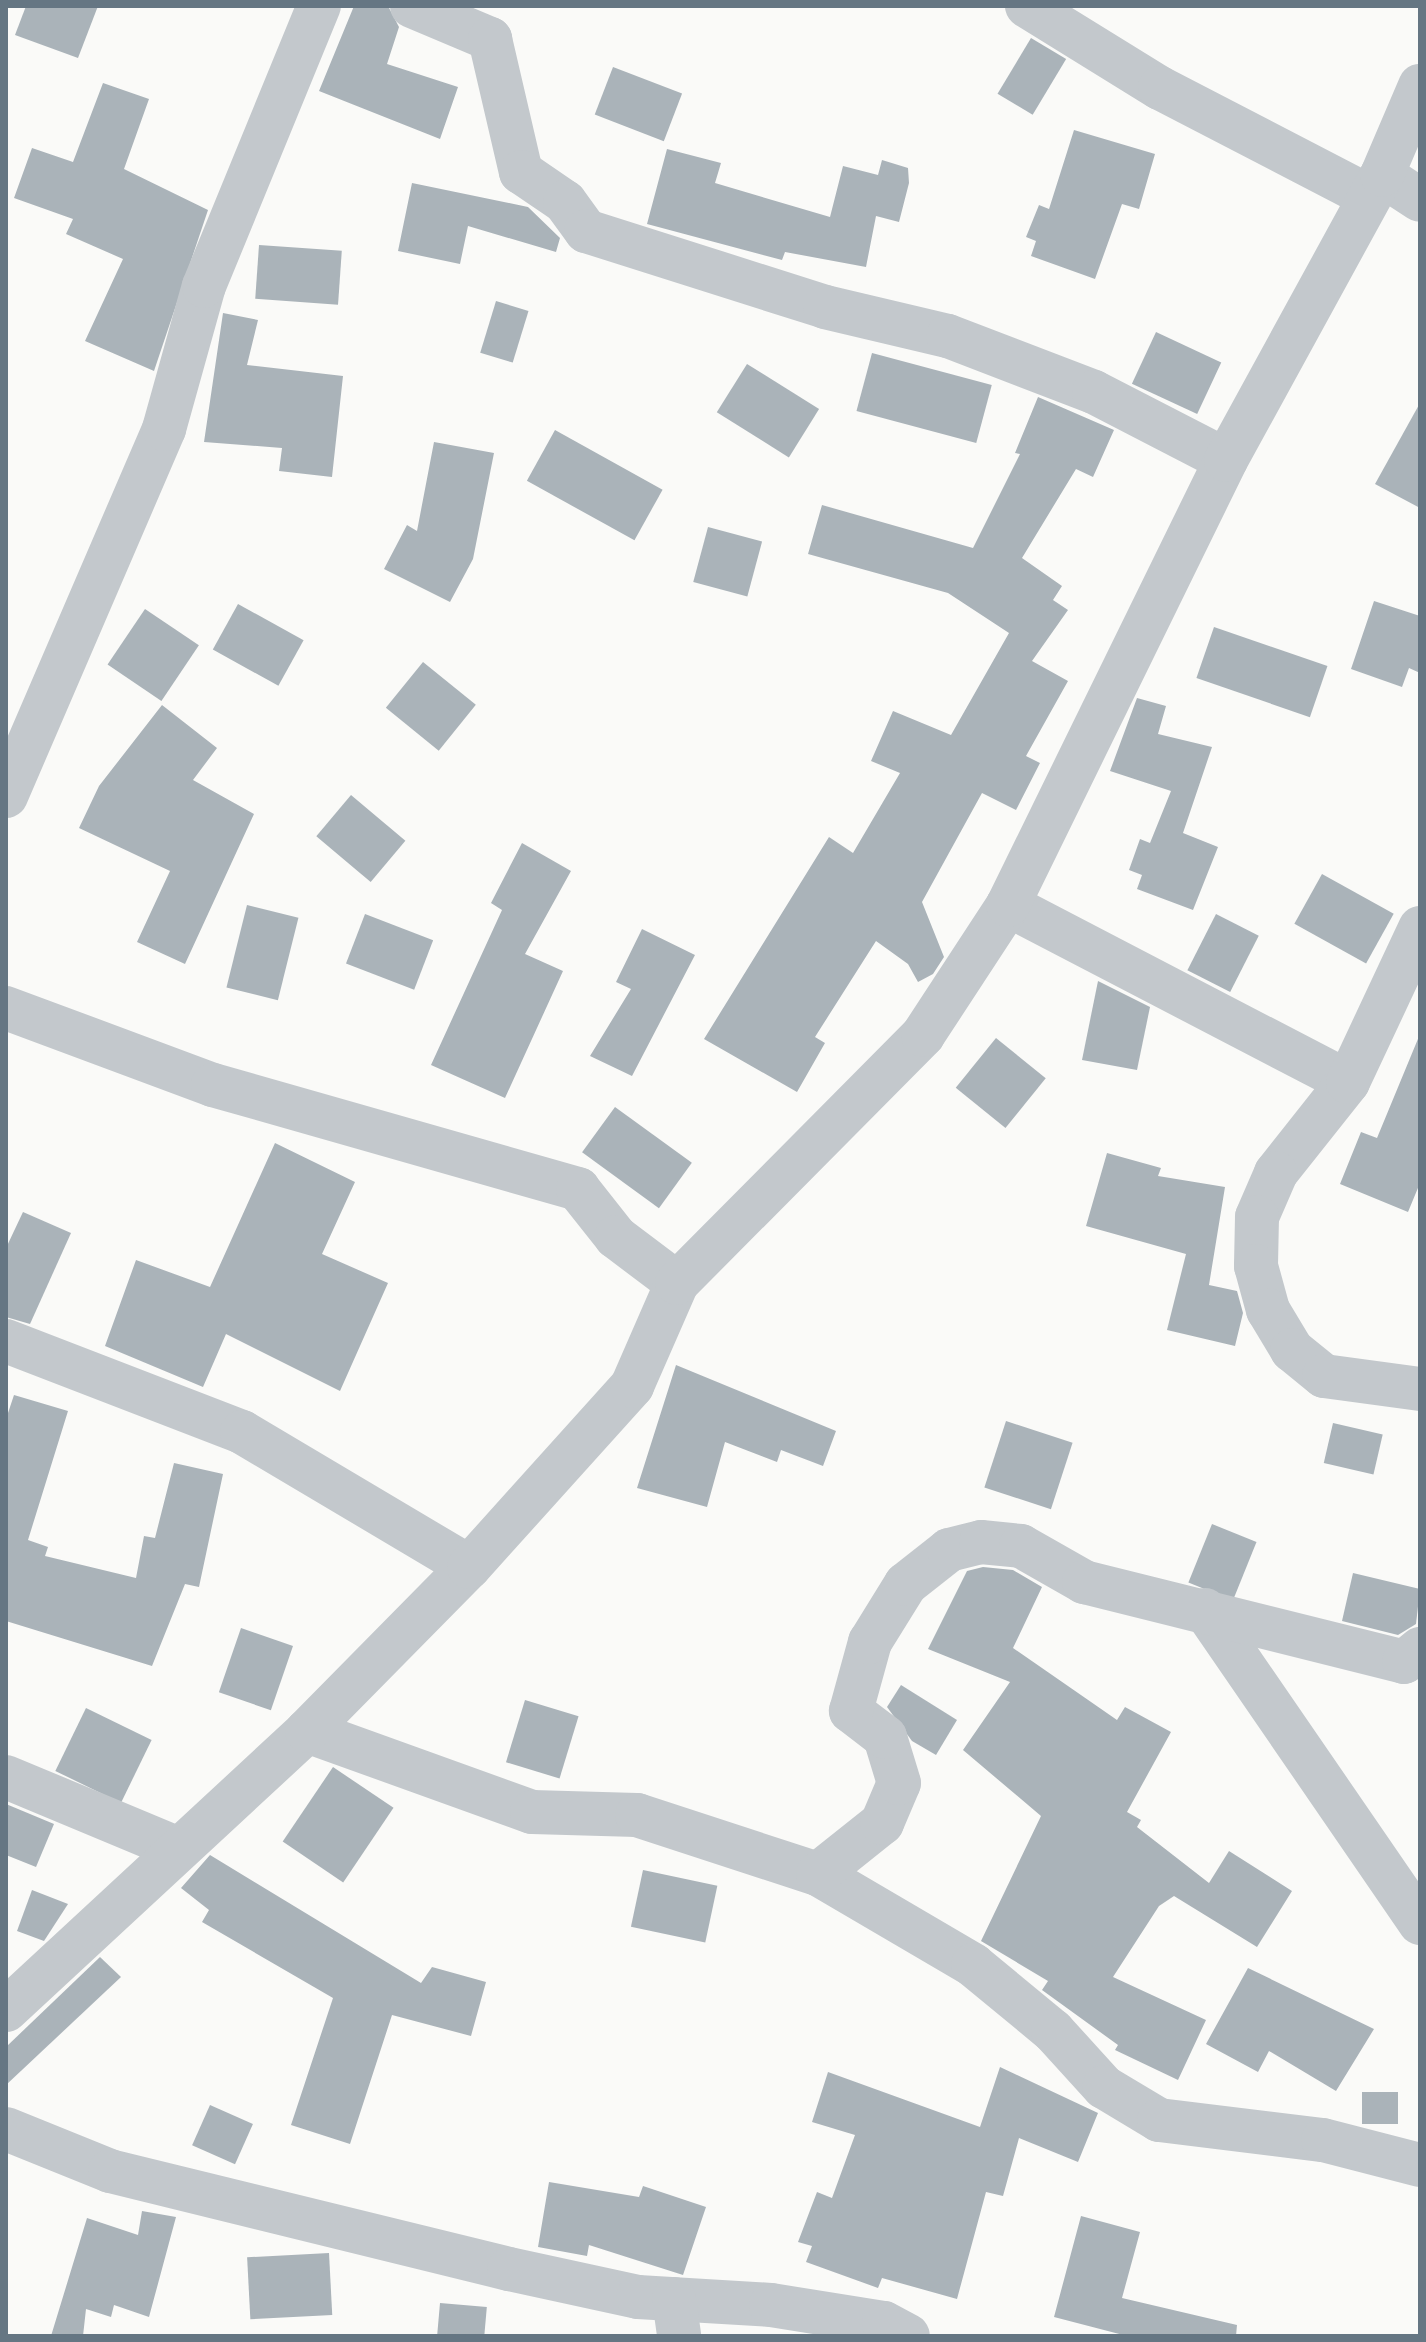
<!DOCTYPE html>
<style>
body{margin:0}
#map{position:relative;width:1426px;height:2342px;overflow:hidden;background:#fafaf8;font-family:"DM Sans",sans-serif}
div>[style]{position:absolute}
.building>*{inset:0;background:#aab3b9;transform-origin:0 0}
.minor>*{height:44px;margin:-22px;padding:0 22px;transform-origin:22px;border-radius:22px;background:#c3c8cc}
span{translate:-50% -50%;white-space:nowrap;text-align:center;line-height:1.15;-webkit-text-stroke:8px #fff;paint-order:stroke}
.frame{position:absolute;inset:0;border:8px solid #657683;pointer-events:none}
</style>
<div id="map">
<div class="building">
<i style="clip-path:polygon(26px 6px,98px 6px,78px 58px,15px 35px)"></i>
<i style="clip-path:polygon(354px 6px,388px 6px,399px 27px,387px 64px,458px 87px,440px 139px,319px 91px)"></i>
<i style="left:1031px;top:38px;width:41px;height:65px;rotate:31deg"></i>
<i style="left:613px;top:67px;width:74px;height:51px;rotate:21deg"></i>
<i style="clip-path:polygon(103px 83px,149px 99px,124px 169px,208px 210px,154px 371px,85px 341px,123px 259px,66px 234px,73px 219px,14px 198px,32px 148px,73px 162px)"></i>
<i style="clip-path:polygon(1074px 130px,1155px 154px,1139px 209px,1122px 204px,1095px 279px,1031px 256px,1036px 241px,1026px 237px,1039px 205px,1049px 209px)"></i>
<i style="clip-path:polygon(667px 149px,721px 163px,715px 183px,830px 217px,843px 166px,878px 175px,882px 160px,908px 168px,909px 183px,899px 222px,876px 216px,866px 267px,785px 252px,782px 260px,647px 224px)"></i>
<i style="clip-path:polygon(412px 183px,528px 207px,560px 238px,556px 252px,468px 226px,460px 264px,398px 251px)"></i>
<i style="left:259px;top:245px;width:83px;height:54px;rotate:4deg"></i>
<i style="left:496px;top:301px;width:34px;height:54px;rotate:17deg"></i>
<i style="clip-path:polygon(223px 313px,258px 320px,247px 365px,343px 376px,332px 477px,279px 471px,282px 448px,204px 442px)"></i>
<i style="left:1156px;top:332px;width:72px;height:57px;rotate:25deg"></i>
<i style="left:872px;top:353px;width:124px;height:60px;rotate:15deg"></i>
<i style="left:747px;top:364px;width:85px;height:57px;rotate:32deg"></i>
<i style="clip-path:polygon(1038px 397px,1114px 430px,1093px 477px,1076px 469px,1022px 558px,1062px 586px,1053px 600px,1068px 610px,1032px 661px,1068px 681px,1026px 756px,1040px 763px,1016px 810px,982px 793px,922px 902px,944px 957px,933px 974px,918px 982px,908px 964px,876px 941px,815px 1037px,825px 1043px,797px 1092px,704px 1039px,829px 837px,853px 853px,900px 773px,871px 761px,893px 711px,951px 735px,1009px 633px,948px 593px,808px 554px,822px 505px,973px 548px,1020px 454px,1015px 453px)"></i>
<i style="clip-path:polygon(1420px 403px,1420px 508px,1375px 484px)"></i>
<i style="left:555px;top:430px;width:123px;height:58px;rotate:29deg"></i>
<i style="clip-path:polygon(434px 442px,494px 453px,473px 559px,450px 602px,384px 569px,407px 525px,417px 531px)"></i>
<i style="left:708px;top:527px;width:56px;height:57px;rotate:15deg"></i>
<i style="clip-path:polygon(1374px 601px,1420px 616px,1420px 673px,1409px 668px,1402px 687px,1351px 669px)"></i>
<i style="left:238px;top:604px;width:75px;height:52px;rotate:29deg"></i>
<i style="left:145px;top:609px;width:65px;height:67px;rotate:34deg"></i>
<i style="left:1214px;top:627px;width:120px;height:54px;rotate:19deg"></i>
<i style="left:423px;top:662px;width:68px;height:59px;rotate:39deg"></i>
<i style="clip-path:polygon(1137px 698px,1166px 706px,1158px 734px,1212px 747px,1183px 833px,1218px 847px,1193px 910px,1137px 889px,1142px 875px,1129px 870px,1140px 839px,1150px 843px,1171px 791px,1110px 771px)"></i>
<i style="clip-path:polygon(162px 705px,217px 748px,193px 780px,254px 814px,185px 964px,137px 942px,170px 871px,79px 828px,99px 786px)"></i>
<i style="left:351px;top:795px;width:71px;height:54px;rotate:40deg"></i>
<i style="clip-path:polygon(522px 843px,571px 871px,525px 954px,563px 971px,505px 1098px,431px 1065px,502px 910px,491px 903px)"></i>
<i style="left:1322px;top:874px;width:82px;height:57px;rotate:29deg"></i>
<i style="left:247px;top:905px;width:53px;height:85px;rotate:14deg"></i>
<i style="left:365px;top:914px;width:73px;height:53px;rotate:21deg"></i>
<i style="left:1216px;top:914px;width:48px;height:63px;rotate:27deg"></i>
<i style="clip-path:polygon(642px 929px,695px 955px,632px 1076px,590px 1056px,631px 989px,616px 982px)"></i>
<i style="clip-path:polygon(1098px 981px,1150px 1007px,1137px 1070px,1082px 1060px)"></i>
<i style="clip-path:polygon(1420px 1034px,1420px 1183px,1408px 1212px,1340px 1184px,1361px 1132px,1377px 1138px)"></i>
<i style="left:996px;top:1038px;width:64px;height:64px;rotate:39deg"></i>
<i style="left:615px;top:1107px;width:95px;height:56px;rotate:36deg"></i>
<i style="clip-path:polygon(275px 1143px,355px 1182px,322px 1254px,388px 1283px,340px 1391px,226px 1334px,203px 1387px,105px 1346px,136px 1260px,210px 1287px)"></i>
<i style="clip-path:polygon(1107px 1153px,1161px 1168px,1158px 1176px,1225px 1187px,1209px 1285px,1237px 1291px,1243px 1313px,1235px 1346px,1167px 1330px,1186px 1254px,1086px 1226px)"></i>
<i style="clip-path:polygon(23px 1212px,71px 1233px,30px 1324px,6px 1317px,6px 1248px)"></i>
<i style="clip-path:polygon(676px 1365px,836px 1431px,823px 1466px,781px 1450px,777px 1462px,725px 1442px,707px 1507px,637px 1488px)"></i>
<i style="clip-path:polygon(14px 1395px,68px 1411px,28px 1540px,48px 1547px,45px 1556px,136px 1578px,144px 1536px,155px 1538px,174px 1463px,223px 1474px,199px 1587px,185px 1584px,152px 1666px,6px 1621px,6px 1419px)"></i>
<i style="left:1006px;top:1421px;width:70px;height:70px;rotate:18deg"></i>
<i style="left:1333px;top:1423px;width:51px;height:41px;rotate:13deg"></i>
<i style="left:1212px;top:1524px;width:48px;height:63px;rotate:22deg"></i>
<i style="clip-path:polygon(983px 1567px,1013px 1570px,1042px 1587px,1013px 1648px,1117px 1720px,1125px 1707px,1171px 1732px,1127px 1812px,1141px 1820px,1137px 1827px,1209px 1883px,1229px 1851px,1292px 1891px,1257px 1947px,1174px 1896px,1159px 1906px,1113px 1977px,1206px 2020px,1178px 2080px,1115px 2050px,1118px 2045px,1042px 1990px,1048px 1981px,981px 1941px,1041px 1816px,963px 1750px,1010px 1682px,928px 1649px,967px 1571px)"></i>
<i style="clip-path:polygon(1353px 1573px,1420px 1589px,1416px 1624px,1398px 1635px,1342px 1621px)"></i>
<i style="left:241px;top:1628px;width:55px;height:68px;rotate:19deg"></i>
<i style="clip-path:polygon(901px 1685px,957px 1720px,936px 1755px,912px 1741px,887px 1707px)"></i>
<i style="left:525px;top:1700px;width:56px;height:65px;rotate:17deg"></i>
<i style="left:86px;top:1708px;width:73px;height:70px;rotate:26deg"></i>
<i style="left:333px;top:1767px;width:73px;height:90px;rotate:34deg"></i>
<i style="clip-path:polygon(6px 1804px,54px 1824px,36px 1867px,6px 1855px)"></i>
<i style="clip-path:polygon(210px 1855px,421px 1983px,432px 1967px,486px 1982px,471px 2036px,392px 2015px,350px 2144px,291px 2125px,333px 1998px,202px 1922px,209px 1910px,181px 1888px)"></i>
<i style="left:643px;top:1870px;width:76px;height:58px;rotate:12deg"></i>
<i style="clip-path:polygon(32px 1890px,68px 1904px,44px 1941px,17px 1931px)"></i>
<i style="clip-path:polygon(100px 1957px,121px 1977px,6px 2085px,6px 2047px)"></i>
<i style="clip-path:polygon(1248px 1968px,1374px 2029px,1336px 2091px,1269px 2051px,1258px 2072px,1206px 2044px)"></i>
<i style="clip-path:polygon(1000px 2067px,1098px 2113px,1078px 2162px,1019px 2138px,1003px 2196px,986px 2192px,957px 2299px,882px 2278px,878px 2288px,806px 2262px,812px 2246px,798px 2242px,817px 2192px,832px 2198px,855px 2135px,812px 2122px,828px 2072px,980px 2127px)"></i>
<i style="left:1362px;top:2092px;width:36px;height:32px"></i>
<i style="left:210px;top:2105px;width:47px;height:44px;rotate:24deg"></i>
<i style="clip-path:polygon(549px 2182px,639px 2197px,643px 2186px,706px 2207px,683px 2275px,589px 2245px,587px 2256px,538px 2247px)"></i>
<i style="clip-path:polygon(142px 2211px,176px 2217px,149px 2317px,114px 2305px,111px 2317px,86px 2309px,83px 2336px,51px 2336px,87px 2218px,138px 2235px)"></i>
<i style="clip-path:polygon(1081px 2216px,1140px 2232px,1122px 2298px,1237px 2325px,1236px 2336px,1127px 2336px,1054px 2317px)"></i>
<i style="left:329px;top:2253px;width:62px;height:82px;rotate:87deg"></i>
<i style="left:440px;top:2303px;width:47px;height:33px;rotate:5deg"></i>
</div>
<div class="minor">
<i style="left:412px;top:6px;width:85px;rotate:22.9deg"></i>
<i style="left:490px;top:39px;width:137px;rotate:76.9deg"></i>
<i style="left:521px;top:172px;width:53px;rotate:34.3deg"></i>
<i style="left:565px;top:202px;width:36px;rotate:54deg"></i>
<i style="left:586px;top:231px;width:251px;rotate:17.6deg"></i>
<i style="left:825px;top:307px;width:126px;rotate:13.3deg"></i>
<i style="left:948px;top:336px;width:156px;rotate:21deg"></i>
<i style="left:1094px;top:392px;width:148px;rotate:27.3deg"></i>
<i style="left:1027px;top:6px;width:156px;rotate:31.7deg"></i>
<i style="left:1160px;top:88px;width:234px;rotate:27.4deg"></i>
<i style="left:1382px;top:175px;width:45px;rotate:33.3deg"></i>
<i style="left:6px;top:796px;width:400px;rotate:-66.7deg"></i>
<i style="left:164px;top:429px;width:148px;rotate:-74.4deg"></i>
<i style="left:204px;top:286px;width:303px;rotate:-67.7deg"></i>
<i style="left:1008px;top:905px;width:383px;rotate:27.5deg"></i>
<i style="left:1348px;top:1082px;width:116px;rotate:128.4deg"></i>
<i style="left:1276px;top:1173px;width:48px;rotate:113.4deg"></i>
<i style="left:1257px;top:1217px;width:49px;rotate:91.2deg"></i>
<i style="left:1256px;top:1266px;width:46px;rotate:74.7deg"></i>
<i style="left:1268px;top:1310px;width:47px;rotate:59deg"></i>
<i style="left:1292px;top:1350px;width:41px;rotate:39.1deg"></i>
<i style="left:1324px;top:1376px;width:97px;rotate:7.7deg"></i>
<i style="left:6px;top:1008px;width:221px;rotate:20.4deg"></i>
<i style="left:213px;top:1085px;width:380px;rotate:15.9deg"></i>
<i style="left:578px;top:1189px;width:61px;rotate:51.6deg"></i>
<i style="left:616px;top:1237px;width:76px;rotate:37deg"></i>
<i style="left:1348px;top:1082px;width:170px;rotate:-64.9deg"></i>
<i style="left:6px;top:1341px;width:253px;rotate:21.1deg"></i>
<i style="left:242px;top:1432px;width:264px;rotate:30.7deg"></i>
<i style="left:1205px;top:1610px;width:380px;rotate:55.5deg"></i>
<i style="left:307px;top:1731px;width:239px;rotate:19.8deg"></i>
<i style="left:532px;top:1812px;width:105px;rotate:1.6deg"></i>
<i style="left:637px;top:1815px;width:190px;rotate:18.1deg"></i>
<i style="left:818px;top:1874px;width:180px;rotate:30.4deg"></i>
<i style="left:973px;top:1965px;width:104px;rotate:39.5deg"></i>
<i style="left:1053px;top:2031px;width:76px;rotate:47.7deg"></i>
<i style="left:1104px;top:2087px;width:64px;rotate:31deg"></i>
<i style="left:1159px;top:2120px;width:165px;rotate:7deg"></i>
<i style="left:1323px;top:2140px;width:100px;rotate:14.5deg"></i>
<i style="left:6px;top:1777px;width:182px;rotate:22.6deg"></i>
<i style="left:818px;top:1874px;width:82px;rotate:-38.6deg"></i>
<i style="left:882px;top:1823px;width:43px;rotate:-67deg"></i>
<i style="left:899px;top:1783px;width:48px;rotate:-106.9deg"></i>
<i style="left:885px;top:1737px;width:43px;rotate:-142.6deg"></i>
<i style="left:851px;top:1711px;width:72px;rotate:-74.6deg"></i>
<i style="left:870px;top:1642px;width:68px;rotate:-58.2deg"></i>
<i style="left:906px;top:1584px;width:55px;rotate:-38.3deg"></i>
<i style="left:949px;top:1550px;width:33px;rotate:-14deg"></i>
<i style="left:981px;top:1542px;width:40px;rotate:5.7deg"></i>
<i style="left:1021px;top:1546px;width:73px;rotate:29.7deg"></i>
<i style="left:1084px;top:1582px;width:330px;rotate:14deg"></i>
<i style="left:1404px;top:1662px;width:21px;rotate:-39deg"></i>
<i style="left:6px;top:2010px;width:410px;rotate:-42.8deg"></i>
<i style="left:307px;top:1731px;width:231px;rotate:-45.4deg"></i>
<i style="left:469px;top:1567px;width:244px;rotate:-48deg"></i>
<i style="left:632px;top:1386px;width:112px;rotate:-66.4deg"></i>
<i style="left:677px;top:1283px;width:349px;rotate:-45.2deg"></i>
<i style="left:923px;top:1035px;width:155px;rotate:-56.8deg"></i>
<i style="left:1008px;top:905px;width:496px;rotate:-63.9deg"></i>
<i style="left:1226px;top:460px;width:325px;rotate:-61.3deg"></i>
<i style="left:1382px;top:175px;width:97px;rotate:-66.9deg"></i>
<i style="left:6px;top:2129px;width:112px;rotate:22deg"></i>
<i style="left:110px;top:2171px;width:411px;rotate:13.8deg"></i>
<i style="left:509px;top:2269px;width:132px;rotate:12.2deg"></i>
<i style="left:638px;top:2297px;width:133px;rotate:3.4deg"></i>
<i style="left:771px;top:2305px;width:114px;rotate:9.1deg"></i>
<i style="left:884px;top:2323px;width:27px;rotate:28deg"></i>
<i style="left:674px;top:2299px;width:37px;rotate:82deg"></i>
</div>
<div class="frame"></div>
</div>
